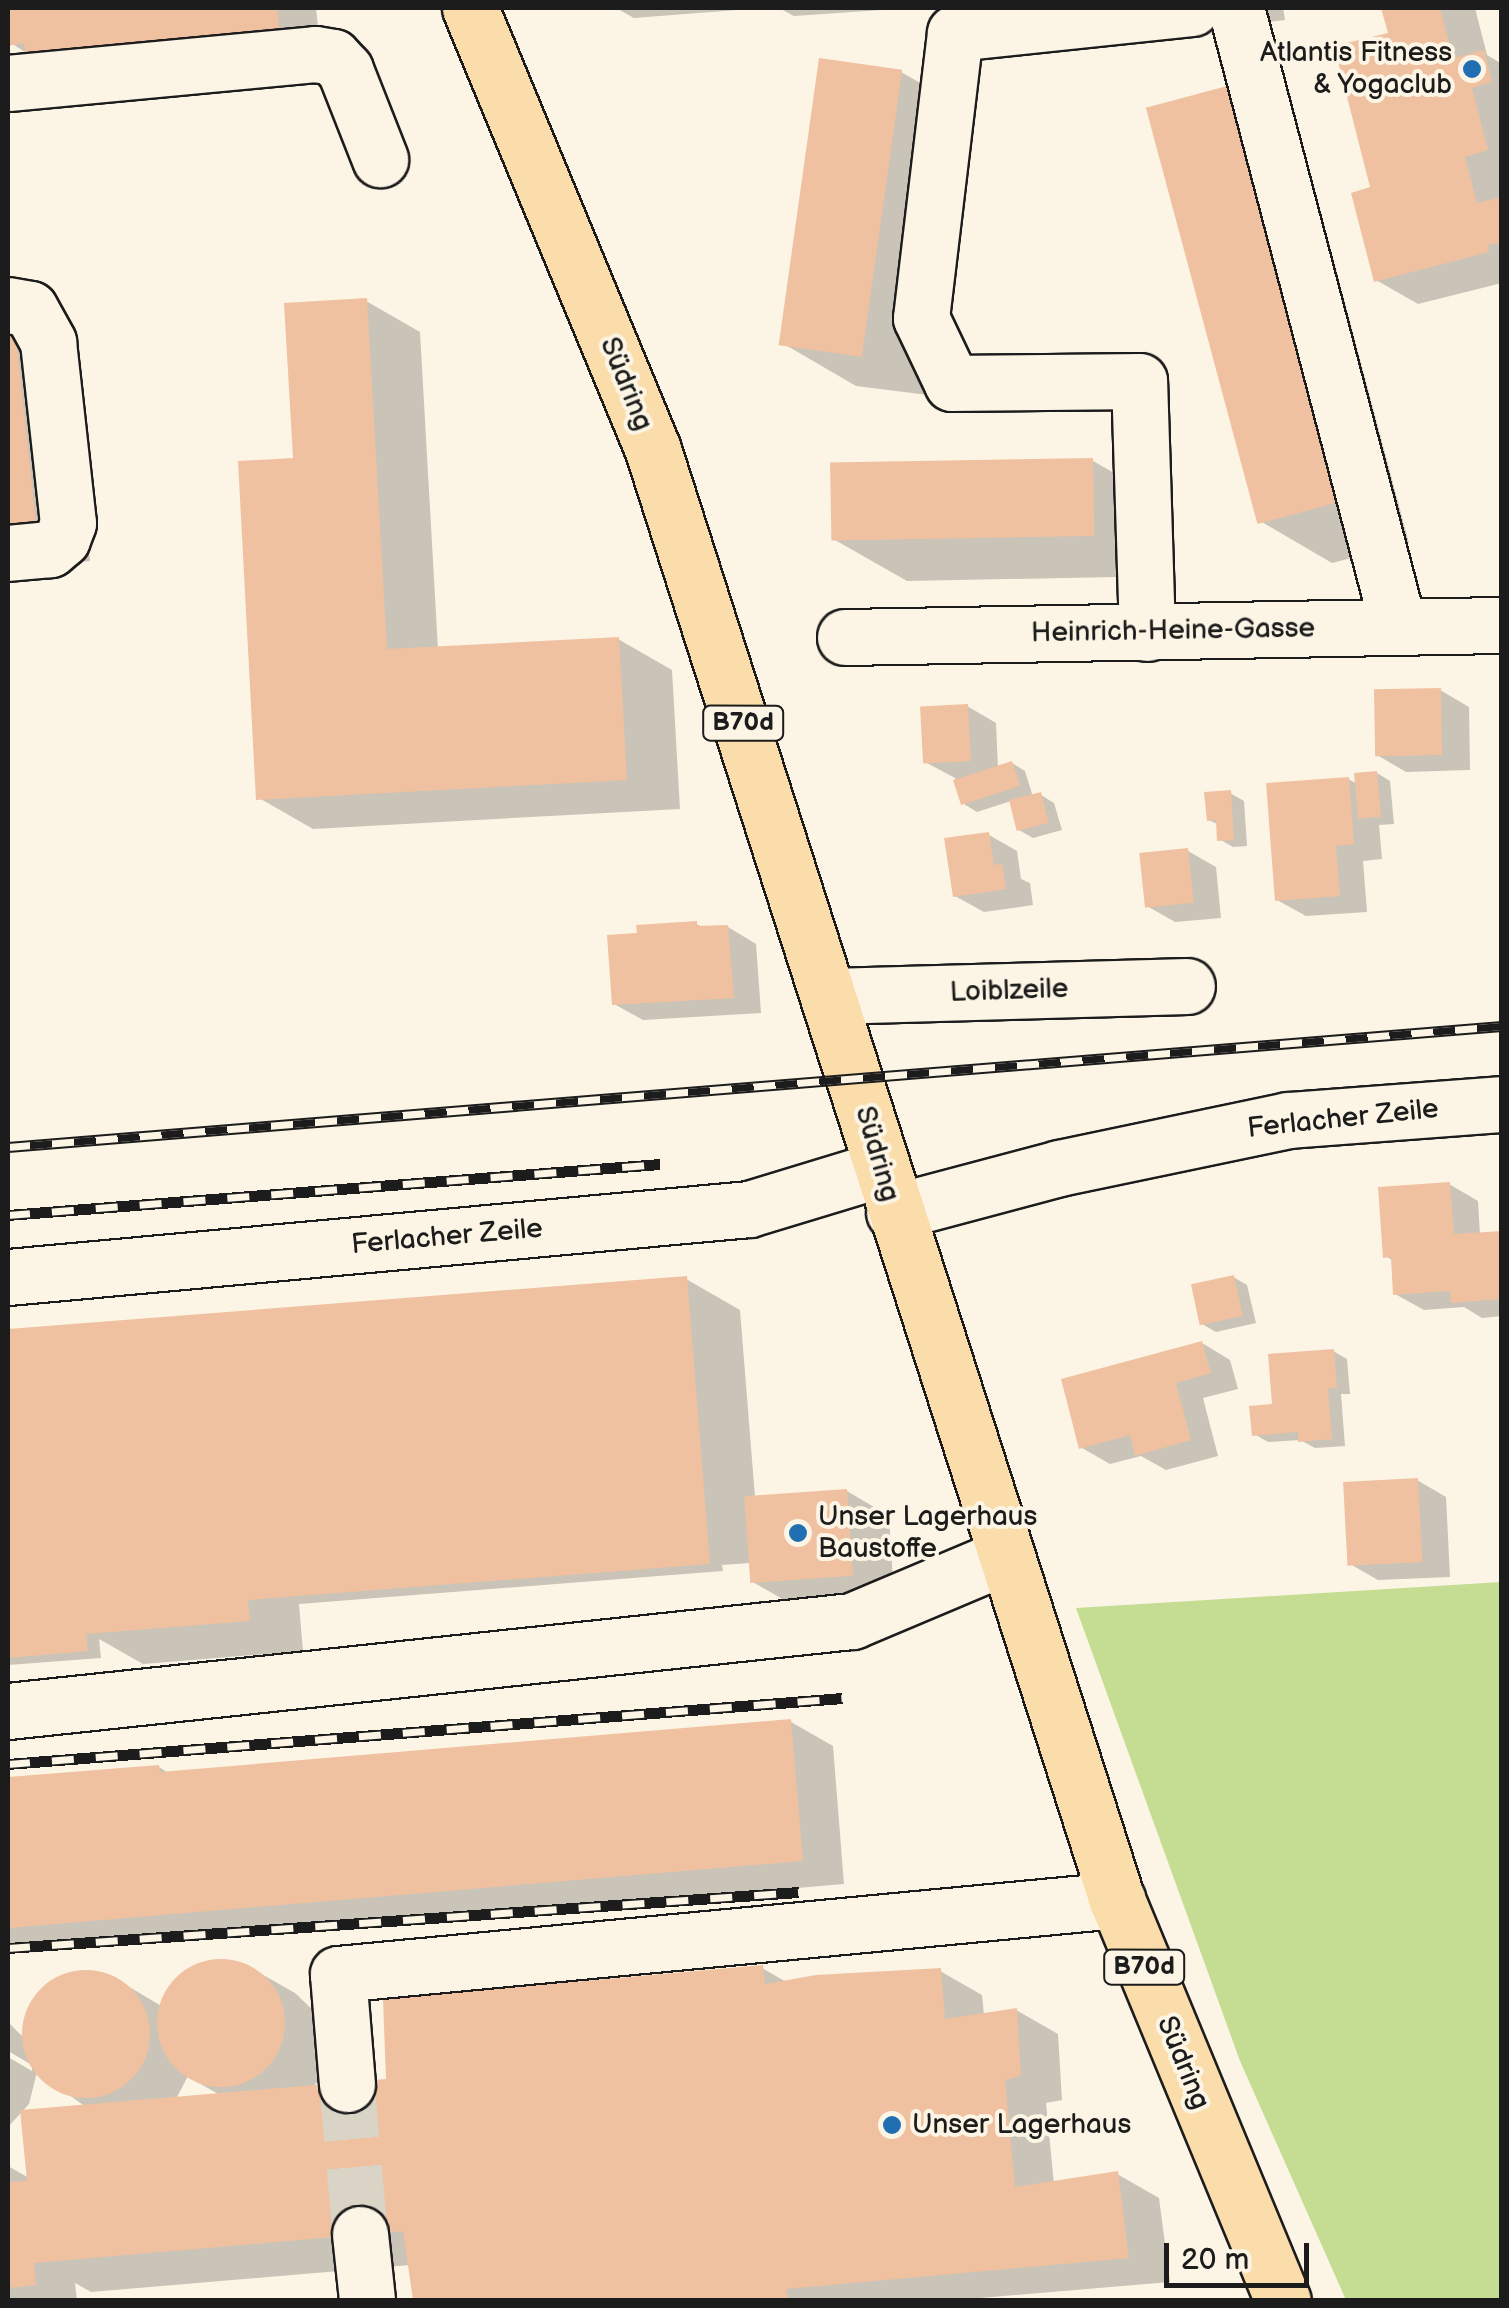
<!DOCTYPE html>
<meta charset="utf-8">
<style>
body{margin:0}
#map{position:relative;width:1509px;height:2308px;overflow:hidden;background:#fcf5e5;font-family:"Balsamiq Sans",sans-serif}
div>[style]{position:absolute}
.green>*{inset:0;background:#c4dd93}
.shadow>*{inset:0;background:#0003}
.building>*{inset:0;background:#f0c1a0;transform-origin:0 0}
.round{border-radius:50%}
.minor-tunnel>*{height:55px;margin-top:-27.5px;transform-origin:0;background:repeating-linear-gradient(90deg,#dad4c7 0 55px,transparent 0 83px)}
.roads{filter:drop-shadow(2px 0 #1c1c1c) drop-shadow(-2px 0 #1c1c1c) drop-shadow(0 2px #1c1c1c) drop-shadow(0 -2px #1c1c1c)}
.minor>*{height:55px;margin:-27.5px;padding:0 27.5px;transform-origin:27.5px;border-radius:27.5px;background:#fcf5e5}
.major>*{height:55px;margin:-27.5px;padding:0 27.5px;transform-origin:27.5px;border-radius:27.5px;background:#fbddab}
.rail>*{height:11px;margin-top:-5.5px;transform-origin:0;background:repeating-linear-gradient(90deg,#fcf5e5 0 22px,#1c1c1c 0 44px);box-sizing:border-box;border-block:2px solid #1c1c1c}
.dots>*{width:28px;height:28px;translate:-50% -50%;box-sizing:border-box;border:5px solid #fcf5e5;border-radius:50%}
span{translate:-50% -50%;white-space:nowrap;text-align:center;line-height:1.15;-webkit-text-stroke:8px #fcf5e5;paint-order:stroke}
.shield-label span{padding:2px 8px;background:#fcf5e5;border:2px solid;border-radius:8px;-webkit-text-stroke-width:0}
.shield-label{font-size:25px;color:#1c1c1c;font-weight:700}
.poi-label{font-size:28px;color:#1c1c1c}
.right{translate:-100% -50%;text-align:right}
.left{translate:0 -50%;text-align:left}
.street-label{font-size:28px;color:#1c1c1c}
.frame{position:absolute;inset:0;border:10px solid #1c1c1c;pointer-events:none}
.scale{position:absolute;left:1164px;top:2243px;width:145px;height:45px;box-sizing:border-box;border:5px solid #1c1c1c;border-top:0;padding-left:12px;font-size:30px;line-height:35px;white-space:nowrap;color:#1c1c1c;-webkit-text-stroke:8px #fcf5e5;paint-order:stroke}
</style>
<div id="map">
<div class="green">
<i style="clip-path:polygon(1501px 1582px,1501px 2300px,1346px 2300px,1240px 2061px,1076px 1608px)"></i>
</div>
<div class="shadow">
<i style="clip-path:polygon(8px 8px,316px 8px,322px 65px,28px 54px,8px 41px)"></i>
<i style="clip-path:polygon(594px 8px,737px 8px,737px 10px,634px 18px,616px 8px)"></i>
<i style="clip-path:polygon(779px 8px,911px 8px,794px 16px)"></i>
<i style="clip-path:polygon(958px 8px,1283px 8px,1285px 20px,1031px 51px)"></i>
<i style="clip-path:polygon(1384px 8px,1475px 8px,1487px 55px,1502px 64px,1502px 283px,1418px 304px,1376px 280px,1373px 189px,1391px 35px)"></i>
<i style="clip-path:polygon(901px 72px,973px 113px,936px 396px,856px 386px,784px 344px)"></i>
<i style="clip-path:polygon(1226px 88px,1299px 130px,1409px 543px,1332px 563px,1260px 521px)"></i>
<i style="clip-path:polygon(366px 301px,420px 332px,438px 649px,618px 639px,672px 670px,680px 809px,313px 829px,259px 798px,296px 460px)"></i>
<i style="clip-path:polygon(15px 332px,69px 363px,90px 561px,49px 565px,8px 541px,8px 333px)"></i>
<i style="clip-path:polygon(1093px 461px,1165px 502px,1167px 576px,907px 581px,835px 540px)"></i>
<i style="clip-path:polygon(1440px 690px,1469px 707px,1470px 770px,1406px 772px,1377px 755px)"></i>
<i style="clip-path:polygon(967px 706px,996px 723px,998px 768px,1012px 763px,1025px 771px,1033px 797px,1041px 795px,1054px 803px,1062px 830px,1033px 838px,1019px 830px,1011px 801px,977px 812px,964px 804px,955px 778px,925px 762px)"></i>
<i style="clip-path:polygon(1377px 773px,1390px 781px,1394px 824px,1379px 825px,1382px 859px,1363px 861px,1367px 912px,1306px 916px,1277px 900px,1348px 779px,1358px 784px)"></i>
<i style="clip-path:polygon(1230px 793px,1244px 801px,1247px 846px,1233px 847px,1219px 839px,1219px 825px,1209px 820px)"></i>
<i style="clip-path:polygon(989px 835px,1017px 851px,1021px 879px,1030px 883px,1033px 905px,984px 912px,955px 896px)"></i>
<i style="clip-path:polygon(1188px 851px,1216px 867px,1221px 918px,1175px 922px,1147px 906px)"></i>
<i style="clip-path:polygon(696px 924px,705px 928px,728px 927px,756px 944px,761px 1013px,643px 1020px,614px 1004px,639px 935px)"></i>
<i style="clip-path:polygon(1449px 1184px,1478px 1201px,1480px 1235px,1502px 1233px,1502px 1316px,1482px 1318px,1464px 1307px,1424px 1310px,1395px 1294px,1393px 1261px,1386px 1256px)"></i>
<i style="clip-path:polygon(1233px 1277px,1247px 1285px,1256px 1323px,1216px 1332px,1202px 1324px)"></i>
<i style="clip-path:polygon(686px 1279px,740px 1310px,755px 1497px,847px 1491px,889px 1516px,894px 1599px,793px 1605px,751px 1581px,750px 1563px,722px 1565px,723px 1571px,299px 1604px,303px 1651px,143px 1664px,99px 1639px,101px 1658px,8px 1665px,8px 1332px)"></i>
<i style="clip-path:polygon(1202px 1343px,1230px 1360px,1238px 1389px,1203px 1398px,1218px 1456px,1166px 1470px,1141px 1456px,1110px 1464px,1082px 1448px)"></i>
<i style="clip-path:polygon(1333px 1351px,1347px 1359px,1350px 1394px,1341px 1394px,1345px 1446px,1315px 1448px,1300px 1440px,1268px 1442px,1254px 1434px,1275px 1407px)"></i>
<i style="clip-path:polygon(1417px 1480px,1446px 1497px,1450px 1577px,1378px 1580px,1350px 1564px)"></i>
<i style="clip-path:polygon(791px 1722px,833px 1746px,844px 1884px,24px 1953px,8px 1943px,8px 1780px,159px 1767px,170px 1774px)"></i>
<i style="clip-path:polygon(evenodd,220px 1960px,251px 1968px,295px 1993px,319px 2016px,320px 2079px,312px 2088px,388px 2081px,762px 1968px,788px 1983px,940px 1971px,982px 1995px,984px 2015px,1016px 2010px,1058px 2034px,1062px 2100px,1046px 2103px,1054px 2184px,1117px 2174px,1159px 2198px,1170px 2282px,957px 2300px,415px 2300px,410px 2265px,91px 2292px,75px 2283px,77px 2300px,8px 2300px,8px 2166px,29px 2178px,86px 2107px,37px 2072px,29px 2104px,8px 2127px,8px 2057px,32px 2071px,32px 2065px,8px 2051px,8px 2022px,22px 2036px,30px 2004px,53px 1980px,84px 1971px,116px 1979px,163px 2007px,166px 1993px,188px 1969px,220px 1960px,188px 2076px,192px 2079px,220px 2095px,176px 2099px,188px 2076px)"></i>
</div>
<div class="building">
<i style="clip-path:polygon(8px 8px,277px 8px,281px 42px,27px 68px,24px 43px,8px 46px)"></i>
<i style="clip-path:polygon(1381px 8px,1440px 8px,1453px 58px,1484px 50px,1492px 82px,1472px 88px,1488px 150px,1465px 157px,1477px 203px,1502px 197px,1502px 242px,1488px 245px,1489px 252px,1374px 282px,1351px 193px,1370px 187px,1334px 46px,1388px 33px)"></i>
<i style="left:819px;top:58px;width:84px;height:290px;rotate:8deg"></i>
<i style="left:1227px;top:86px;width:431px;height:84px;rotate:75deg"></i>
<i style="clip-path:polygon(367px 298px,387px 649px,619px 637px,627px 780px,256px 800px,238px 461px,293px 458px,284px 303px)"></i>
<i style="clip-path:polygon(15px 329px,37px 531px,8px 534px,8px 330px)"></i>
<i style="left:1093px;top:458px;width:78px;height:263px;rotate:89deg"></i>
<i style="left:1441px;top:688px;width:67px;height:67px;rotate:89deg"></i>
<i style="left:968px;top:704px;width:57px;height:48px;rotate:87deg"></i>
<i style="left:1012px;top:761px;width:26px;height:62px;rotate:72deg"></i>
<i style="left:1377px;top:771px;width:46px;height:23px;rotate:85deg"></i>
<i style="clip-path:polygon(1349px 777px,1354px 844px,1336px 846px,1340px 896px,1275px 901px,1266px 783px)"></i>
<i style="clip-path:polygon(1231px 790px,1234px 840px,1217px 841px,1216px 820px,1207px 821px,1204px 792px)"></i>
<i style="left:1041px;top:792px;width:32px;height:33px;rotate:76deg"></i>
<i style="clip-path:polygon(989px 832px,994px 865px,1002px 864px,1006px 889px,953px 897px,944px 838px)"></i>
<i style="left:1188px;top:848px;width:55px;height:49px;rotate:84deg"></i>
<i style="clip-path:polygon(697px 921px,697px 926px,728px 925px,734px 998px,612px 1005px,607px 935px,637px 933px,636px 925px)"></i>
<i style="clip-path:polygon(1450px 1182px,1454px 1234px,1502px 1231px,1502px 1299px,1451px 1303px,1450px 1291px,1393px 1295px,1391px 1257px,1383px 1258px,1378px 1187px)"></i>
<i style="left:1234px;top:1275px;width:42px;height:44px;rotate:78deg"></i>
<i style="clip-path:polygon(687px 1276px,710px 1564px,248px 1600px,250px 1621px,86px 1634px,88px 1651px,8px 1658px,8px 1329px)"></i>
<i style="clip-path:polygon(1202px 1341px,1211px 1373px,1176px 1383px,1191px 1440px,1135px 1456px,1130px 1435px,1079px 1449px,1061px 1379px)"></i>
<i style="clip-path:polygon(1334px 1349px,1337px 1388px,1328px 1388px,1332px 1439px,1298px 1442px,1298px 1432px,1252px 1436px,1249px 1406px,1272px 1404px,1268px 1354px)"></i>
<i style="left:1418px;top:1478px;width:84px;height:75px;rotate:87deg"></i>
<i style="left:847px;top:1489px;width:87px;height:103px;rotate:86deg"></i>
<i style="clip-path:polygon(791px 1719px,803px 1861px,8px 1928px,8px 1777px,159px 1765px,160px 1772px)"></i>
<i class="round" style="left:157px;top:1959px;width:128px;height:128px"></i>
<i style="clip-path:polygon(763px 1965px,765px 1984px,816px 1975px,941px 1968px,945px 2019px,1017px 2008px,1021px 2076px,1005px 2080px,1015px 2187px,1118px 2171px,1129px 2258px,786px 2289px,788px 2300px,413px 2300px,403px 2231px,34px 2263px,36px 2285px,8px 2288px,8px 2182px,27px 2181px,20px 2110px,386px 2079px,383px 1999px)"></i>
<i class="round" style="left:22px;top:1970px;width:128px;height:128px"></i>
</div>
<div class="minor-tunnel">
<i style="left:347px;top:2084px;width:151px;rotate:85deg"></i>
</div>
<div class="roads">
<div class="minor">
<i style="left:1236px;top:8px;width:638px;rotate:75.29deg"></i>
<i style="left:8px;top:83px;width:308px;rotate:-5.4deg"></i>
<i style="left:315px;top:54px;width:18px;rotate:9deg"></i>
<i style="left:333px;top:57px;width:18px;rotate:47deg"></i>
<i style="left:345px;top:70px;width:96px;rotate:68.5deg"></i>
<i style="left:8px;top:305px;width:22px;rotate:10deg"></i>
<i style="left:30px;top:309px;width:38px;rotate:61deg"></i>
<i style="left:48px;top:342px;width:182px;rotate:83.7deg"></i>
<i style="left:68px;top:523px;width:17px;rotate:111deg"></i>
<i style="left:62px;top:539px;width:16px;rotate:140deg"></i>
<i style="left:50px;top:549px;width:42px;rotate:174.6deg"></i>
<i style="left:1147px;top:633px;width:252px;rotate:-91.8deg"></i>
<i style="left:1139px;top:381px;width:187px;rotate:179.4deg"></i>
<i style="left:952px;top:383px;width:72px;rotate:-115.5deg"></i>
<i style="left:921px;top:318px;width:287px;rotate:-83.2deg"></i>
<i style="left:955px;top:33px;width:238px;rotate:-6deg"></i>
<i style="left:845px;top:637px;width:657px;rotate:-1.05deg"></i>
<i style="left:831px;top:996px;width:356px;rotate:-1.6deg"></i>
<i style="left:894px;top:1212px;width:171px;rotate:-14.9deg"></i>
<i style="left:1059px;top:1168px;width:234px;rotate:-11.8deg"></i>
<i style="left:1288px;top:1120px;width:215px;rotate:-4.3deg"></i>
<i style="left:8px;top:1277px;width:744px;rotate:-5.24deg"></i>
<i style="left:749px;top:1209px;width:138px;rotate:-16.9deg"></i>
<i style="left:8px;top:1711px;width:849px;rotate:-6.09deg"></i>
<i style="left:852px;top:1621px;width:167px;rotate:-22.9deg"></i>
<i style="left:347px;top:2084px;width:110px;rotate:-94.7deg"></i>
<i style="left:338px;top:1974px;width:783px;rotate:-5.43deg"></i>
<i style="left:360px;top:2234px;width:66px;rotate:83.9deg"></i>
</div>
<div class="major">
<i style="left:470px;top:8px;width:478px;rotate:67.5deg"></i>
<i style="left:653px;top:450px;width:1522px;rotate:72.26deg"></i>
<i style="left:1117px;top:1900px;width:433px;rotate:67.5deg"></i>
</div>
</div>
<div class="rail">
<i style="left:8px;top:1147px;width:1499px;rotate:-4.63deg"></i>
<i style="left:8px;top:1215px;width:654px;rotate:-4.47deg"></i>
<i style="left:8px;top:1764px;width:837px;rotate:-4.52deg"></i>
<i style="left:8px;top:1948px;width:793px;rotate:-4.05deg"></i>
</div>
<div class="dots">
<i style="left:1472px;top:69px;background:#1f6fb2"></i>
<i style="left:798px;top:1533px;background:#1f6fb2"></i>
<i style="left:892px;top:2125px;background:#1f6fb2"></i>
</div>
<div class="shield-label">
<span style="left:743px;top:723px">B70d</span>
<span style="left:1144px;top:1967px">B70d</span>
</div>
<div class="poi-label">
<span class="right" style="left:1452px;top:69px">Atlantis Fitness<br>&amp; Yogaclub</span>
<span class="left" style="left:818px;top:1533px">Unser Lagerhaus<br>Baustoffe</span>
<span class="left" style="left:912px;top:2125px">Unser Lagerhaus</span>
</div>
<div class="street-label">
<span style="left:626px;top:384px;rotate:68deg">Südring</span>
<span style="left:1173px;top:631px;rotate:-1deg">Heinrich-Heine-Gasse</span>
<span style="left:1009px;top:991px;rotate:-2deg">Loiblzeile</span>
<span style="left:1343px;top:1119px;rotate:-6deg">Ferlacher Zeile</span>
<span style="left:877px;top:1154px;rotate:74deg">Südring</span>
<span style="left:447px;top:1237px;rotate:-5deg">Ferlacher Zeile</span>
<span style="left:1183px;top:2063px;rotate:68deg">Südring</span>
</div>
<div class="frame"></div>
<div class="scale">20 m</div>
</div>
